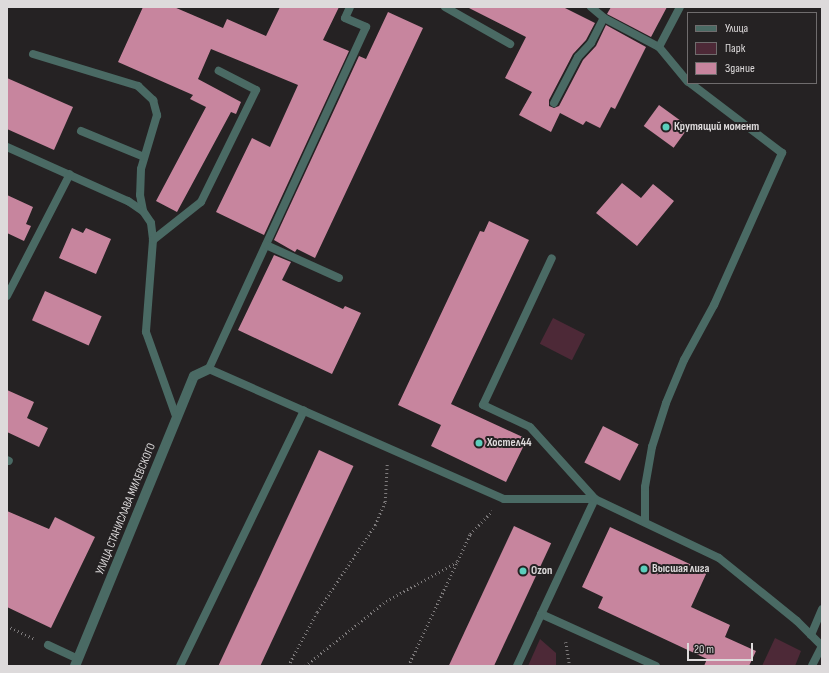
<!DOCTYPE html>
<meta charset="utf-8">
<style>
body{margin:0}
#map{position:relative;width:829px;height:673px;overflow:hidden;background:#252223;font-family:"Sofia Sans Condensed",sans-serif}
div>[style]{position:absolute}
.green>*{inset:0;background:#4d2937;transform-origin:0 0}
.building>*{inset:0;background:#c7859e;transform-origin:0 0}
.path>*{height:2.5px;margin-top:-1.25px;transform-origin:0;background:repeating-linear-gradient(90deg,#7e7b7c 0 1px,transparent 0 4px)}
.service>*{height:8px;margin:-4px;padding:0 4px;transform-origin:4px;border-radius:4px;background:#4a6a64}
.minor>*{height:10px;margin:-5px;padding:0 5px;transform-origin:5px;border-radius:5px;background:#4a6a64}
.dots>*{width:11px;height:11px;translate:-50% -50%;box-sizing:border-box;border:2px solid #252223;border-radius:50%}
span{translate:-50% -50%;white-space:nowrap;text-align:center;line-height:1.15;-webkit-text-stroke:4px #252223;paint-order:stroke}
.poi-label{font-size:12px;color:#dddadb;font-weight:700}
.left{translate:0 -50%;text-align:left}
.street-label{font-size:12px;color:#dddadb}
.frame{position:absolute;inset:0;border:8px solid #dddadb;pointer-events:none}
.legend{position:absolute;left:687px;top:12px;width:130px;height:72px;box-sizing:border-box;background:#252223;border:1px solid #6f6c6d;margin:0;padding:5px 7px;list-style:none;font-size:12px;color:#dddadb}
.legend li{display:flex;align-items:center;gap:8px;height:20px}
.legend b{width:20px;border:1px solid #6f6c6d}
.scale{position:absolute;left:687px;top:643px;width:66px;height:18px;box-sizing:border-box;border:2px solid #dddadb;border-top:0;padding-left:5px;font-size:12px;line-height:14px;white-space:nowrap;color:#dddadb;-webkit-text-stroke:3px #252223;paint-order:stroke}
</style>
<div id="map">
<div class="green">
<i style="left:553px;top:318px;width:36px;height:29px;rotate:27deg"></i>
<i style="clip-path:polygon(775px 638px,801px 651px,795px 666px,762px 666px)"></i>
<i style="clip-path:polygon(540px 639px,556px 653px,556px 666px,528px 666px)"></i>
</div>
<div class="building">
<i style="clip-path:polygon(143px 7px,174px 7px,223px 28px,227px 19px,266px 36px,280px 7px,339px 7px,323px 40px,349px 51px,264px 235px,216px 212px,252px 138px,270px 147px,298px 85px,211px 49px,198px 79px,241px 102px,236px 114px,231px 112px,177px 212px,156px 201px,206px 107px,190px 99px,193px 95px,118px 62px)"></i>
<i style="clip-path:polygon(467px 7px,563px 7px,595px 23px,586px 40px,573px 54px,549px 100px,549px 106px,554px 108px,559px 106px,583px 60px,596px 46px,606px 25px,646px 47px,615px 109px,611px 107px,600px 128px,586px 121px,583px 125px,560px 113px,551px 132px,519px 115px,532px 92px,505px 78px,526px 37px)"></i>
<i style="clip-path:polygon(611px 7px,667px 7px,651px 37px,607px 14px)"></i>
<i style="clip-path:polygon(388px 12px,423px 28px,315px 258px,297px 249px,295px 252px,274px 240px,359px 56px,366px 59px)"></i>
<i style="clip-path:polygon(7px 78px,73px 107px,54px 150px,7px 129px)"></i>
<i style="left:659px;top:105px;width:37px;height:26px;rotate:36deg"></i>
<i style="clip-path:polygon(622px 183px,641px 198px,653px 184px,674px 201px,637px 246px,596px 213px)"></i>
<i style="clip-path:polygon(7px 195px,33px 207px,26px 224px,31px 226px,24px 241px,7px 233px)"></i>
<i style="clip-path:polygon(489px 221px,529px 240px,451px 404px,527px 439px,506px 482px,431px 446px,441px 425px,398px 405px,480px 231px,484px 232px)"></i>
<i style="clip-path:polygon(72px 228px,83px 233px,86px 228px,111px 239px,96px 274px,59px 258px)"></i>
<i style="clip-path:polygon(274px 255px,291px 262px,282px 280px,343px 309px,345px 306px,361px 313px,332px 374px,238px 330px)"></i>
<i style="left:45px;top:291px;width:62px;height:32px;rotate:24deg"></i>
<i style="clip-path:polygon(7px 390px,34px 402px,27px 418px,48px 428px,39px 447px,7px 432px)"></i>
<i style="left:603px;top:426px;width:40px;height:41px;rotate:27deg"></i>
<i style="left:319px;top:450px;width:38px;height:240px;rotate:25deg"></i>
<i style="clip-path:polygon(7px 511px,49px 529px,55px 517px,95px 537px,51px 628px,7px 607px)"></i>
<i style="left:514px;top:526px;width:41px;height:154px;rotate:25deg"></i>
<i style="clip-path:polygon(610px 527px,707px 572px,691px 607px,730px 625px,725px 637px,756px 651px,749px 666px,704px 666px,707px 659px,598px 608px,603px 597px,582px 587px)"></i>
</div>
<div class="path">
<i style="left:7px;top:626px;width:31px;rotate:25deg"></i>
<i style="left:566px;top:642px;width:24px;rotate:81deg"></i>
<i style="left:288px;top:666px;width:61px;rotate:-61.8deg"></i>
<i style="left:317px;top:612px;width:105px;rotate:-56.3deg"></i>
<i style="left:375px;top:525px;width:25px;rotate:-67deg"></i>
<i style="left:385px;top:502px;width:38px;rotate:-87deg"></i>
<i style="left:305px;top:666px;width:104px;rotate:-38.7deg"></i>
<i style="left:386px;top:601px;width:81px;rotate:-28.8deg"></i>
<i style="left:408px;top:666px;width:146px;rotate:-64.8deg"></i>
<i style="left:470px;top:534px;width:32px;rotate:-46deg"></i>
</div>
<div class="service">
<i style="left:350px;top:7px;width:12px;rotate:114deg"></i>
<i style="left:345px;top:18px;width:23px;rotate:23deg"></i>
<i style="left:366px;top:27px;width:376px;rotate:114.7deg"></i>
<i style="left:209px;top:369px;width:322px;rotate:23.8deg"></i>
<i style="left:504px;top:499px;width:91px"></i>
<i style="left:595px;top:499px;width:137px;rotate:25.4deg"></i>
<i style="left:719px;top:558px;width:100px;rotate:38.9deg"></i>
<i style="left:797px;top:621px;width:35px;rotate:45deg"></i>
<i style="left:822px;top:646px;width:22px;rotate:117deg"></i>
<i style="left:445px;top:7px;width:75px;rotate:29.6deg"></i>
<i style="left:591px;top:7px;width:17px;rotate:40deg"></i>
<i style="left:604px;top:18px;width:62px;rotate:27.8deg"></i>
<i style="left:659px;top:47px;width:45px;rotate:50.4deg"></i>
<i style="left:659px;top:47px;width:45px;rotate:-62.3deg"></i>
<i style="left:33px;top:54px;width:110px;rotate:16.9deg"></i>
<i style="left:138px;top:86px;width:21px;rotate:43deg"></i>
<i style="left:153px;top:100px;width:16px;rotate:75deg"></i>
<i style="left:157px;top:115px;width:56px;rotate:106.5deg"></i>
<i style="left:141px;top:169px;width:26px;rotate:92deg"></i>
<i style="left:140px;top:195px;width:16px;rotate:79deg"></i>
<i style="left:554px;top:103px;width:52px;rotate:-62.4deg"></i>
<i style="left:578px;top:57px;width:19px;rotate:-47deg"></i>
<i style="left:591px;top:43px;width:28px;rotate:-63deg"></i>
<i style="left:81px;top:131px;width:68px;rotate:22.4deg"></i>
<i style="left:7px;top:147px;width:133px;rotate:24.1deg"></i>
<i style="left:128px;top:201px;width:18px;rotate:34deg"></i>
<i style="left:143px;top:211px;width:14px;rotate:56deg"></i>
<i style="left:151px;top:223px;width:17px;rotate:83deg"></i>
<i style="left:153px;top:240px;width:92px;rotate:94.4deg"></i>
<i style="left:146px;top:332px;width:92px;rotate:70.4deg"></i>
<i style="left:153px;top:240px;width:61px;rotate:-38.4deg"></i>
<i style="left:201px;top:202px;width:125px;rotate:-63.8deg"></i>
<i style="left:256px;top:90px;width:42px;rotate:-152.8deg"></i>
<i style="left:266px;top:245px;width:80px;rotate:24.3deg"></i>
<i style="left:7px;top:296px;width:137px;rotate:-62.7deg"></i>
<i style="left:7px;top:460px;width:2px;rotate:27deg"></i>
<i style="left:645px;top:522px;width:35px;rotate:-90deg"></i>
<i style="left:645px;top:487px;width:41px;rotate:-80.1deg"></i>
<i style="left:652px;top:447px;width:46px;rotate:-72.3deg"></i>
<i style="left:666px;top:403px;width:47px;rotate:-67.3deg"></i>
<i style="left:684px;top:360px;width:63px;rotate:-61.4deg"></i>
<i style="left:714px;top:305px;width:167px;rotate:-65.9deg"></i>
<i style="left:782px;top:153px;width:116px;rotate:-142.7deg"></i>
<i style="left:541px;top:614px;width:126px;rotate:24.3deg"></i>
<i style="left:811px;top:635px;width:28px;rotate:-67deg"></i>
<i style="left:48px;top:645px;width:33px;rotate:25deg"></i>
<i style="left:180px;top:666px;width:284px;rotate:-64.1deg"></i>
<i style="left:517px;top:666px;width:184px;rotate:-65deg"></i>
<i style="left:595px;top:499px;width:97px;rotate:-132.1deg"></i>
<i style="left:530px;top:427px;width:52px;rotate:-154.9deg"></i>
<i style="left:483px;top:405px;width:162px;rotate:-64.9deg"></i>
</div>
<div class="minor">
<i style="left:75px;top:666px;width:313px;rotate:-67.7deg"></i>
<i style="left:194px;top:376px;width:17px;rotate:-25deg"></i>
</div>
<div class="dots">
<i style="left:666px;top:127px;background:#5bcebc"></i>
<i style="left:479px;top:443px;background:#5bcebc"></i>
<i style="left:644px;top:569px;background:#5bcebc"></i>
<i style="left:523px;top:571px;background:#5bcebc"></i>
</div>
<div class="poi-label">
<span class="left" style="left:674px;top:127px">Крутящий момент</span>
<span class="left" style="left:487px;top:443px">Хостел44</span>
<span class="left" style="left:652px;top:569px">Высшая лига</span>
<span class="left" style="left:531px;top:571px">Ozon</span>
</div>
<div class="street-label">
<span style="left:126px;top:509px;rotate:-68deg">УЛИЦА СТАНИСЛАВА МИЛЕВСКОГО</span>
</div>
<div class="frame"></div>
<ul class="legend">
<li><b style="height:5px;background:#4a6a64"></b>Улица</li>
<li><b style="height:11px;background:#4d2937"></b>Парк</li>
<li><b style="height:11px;background:#c7859e"></b>Здание</li>
</ul>
<div class="scale">20 m</div>
</div>
